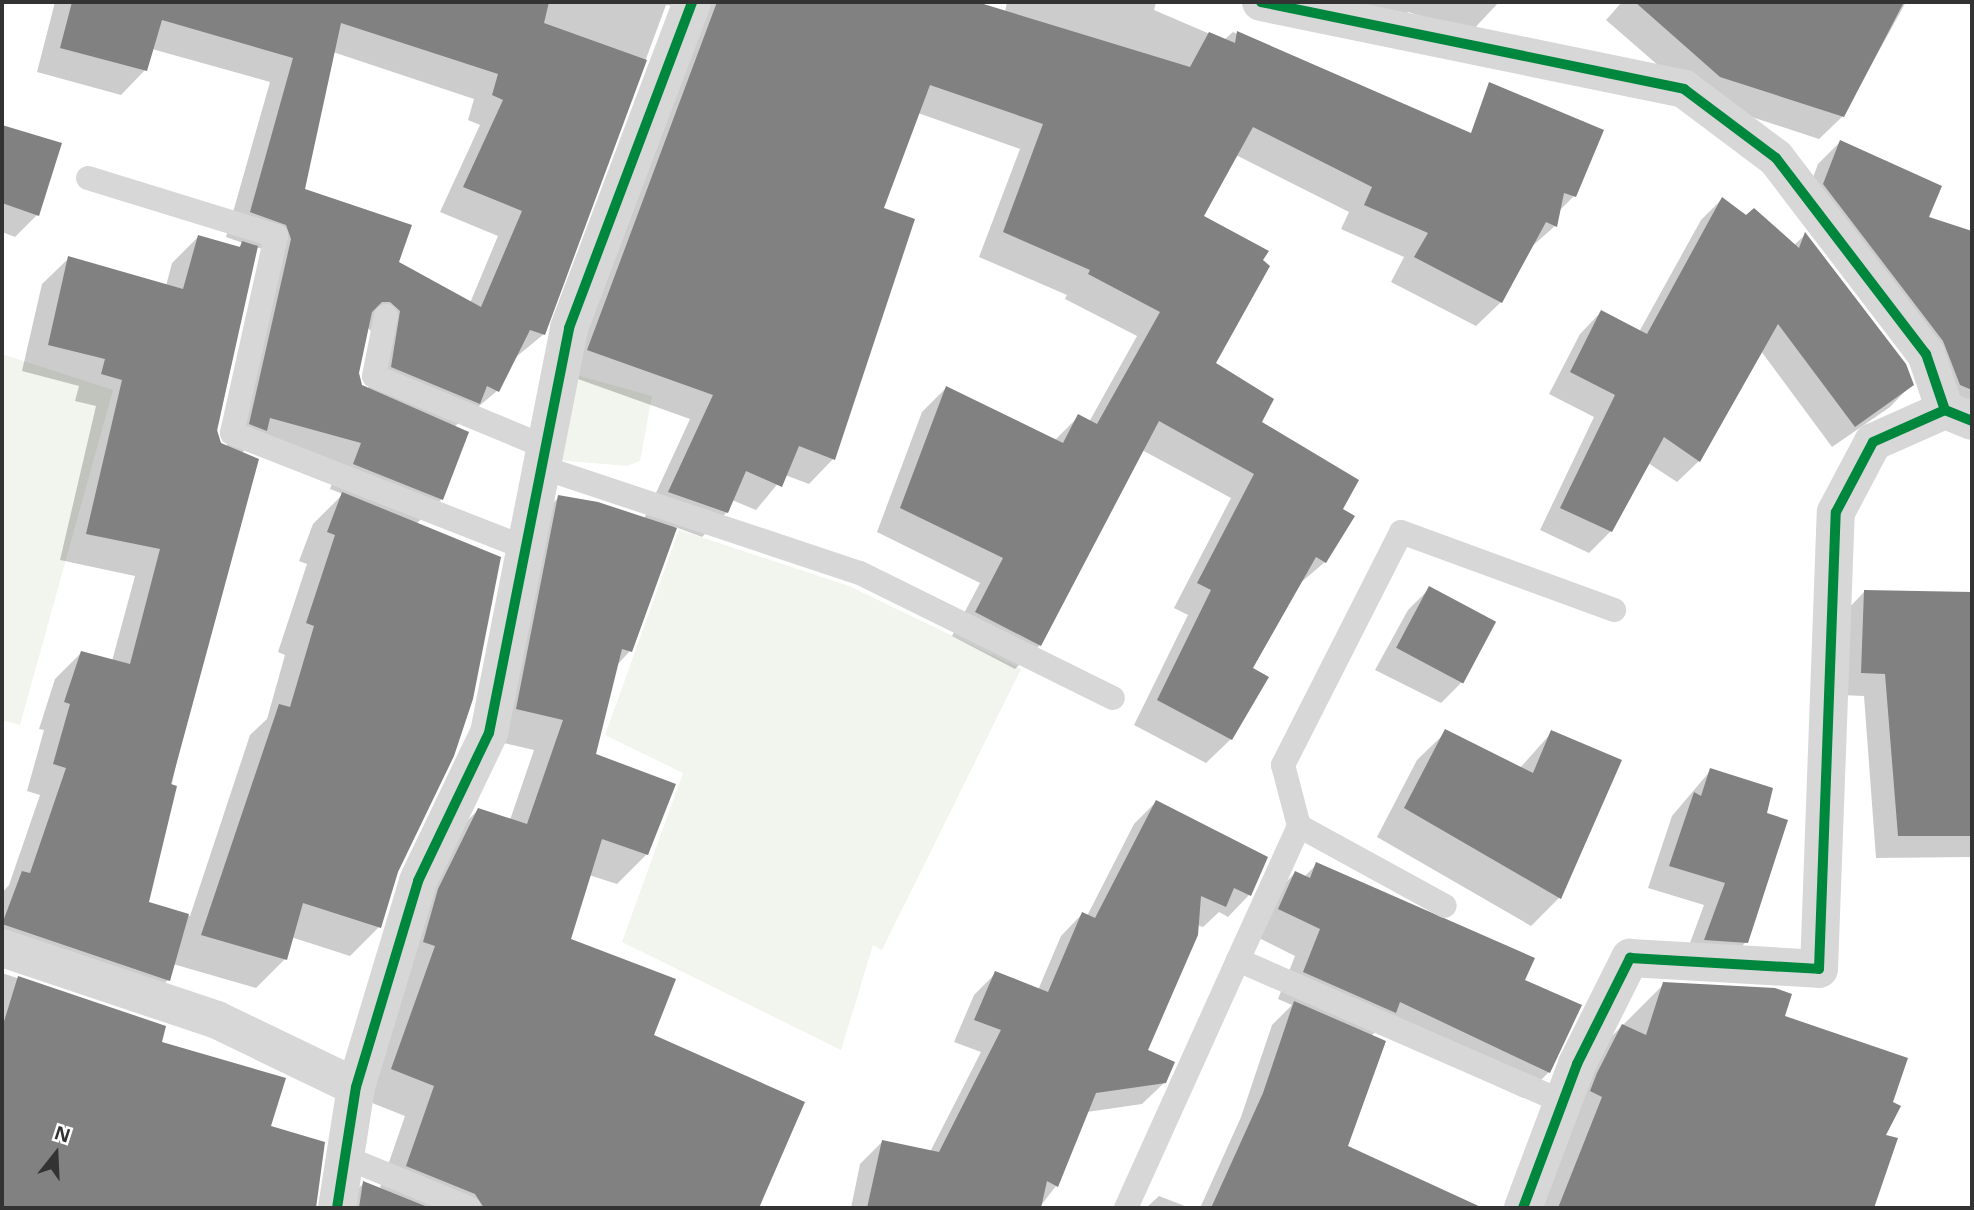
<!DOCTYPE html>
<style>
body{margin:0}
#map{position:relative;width:1974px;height:1210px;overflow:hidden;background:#fff;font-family:"Noto Sans",sans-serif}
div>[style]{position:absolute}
.green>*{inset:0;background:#f1f5ed}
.shadow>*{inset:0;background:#0003}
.building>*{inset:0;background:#818181;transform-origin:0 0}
.service>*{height:24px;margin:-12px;padding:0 12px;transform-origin:12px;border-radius:12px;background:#d7d7d7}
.minor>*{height:38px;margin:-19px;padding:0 19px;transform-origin:19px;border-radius:19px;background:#d7d7d7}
.cycleway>*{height:10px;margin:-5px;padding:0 5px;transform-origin:5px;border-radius:5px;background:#00873e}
span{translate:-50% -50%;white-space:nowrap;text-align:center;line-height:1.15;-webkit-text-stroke:7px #fff;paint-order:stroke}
.frame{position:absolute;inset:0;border:4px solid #333;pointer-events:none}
.north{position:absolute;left:21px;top:1119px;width:70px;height:70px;-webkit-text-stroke:5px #fff;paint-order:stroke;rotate:18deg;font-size:19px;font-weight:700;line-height:28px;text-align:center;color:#333}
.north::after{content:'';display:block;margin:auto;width:24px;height:32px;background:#333;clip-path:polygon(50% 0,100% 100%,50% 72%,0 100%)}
</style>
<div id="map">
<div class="green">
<i style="clip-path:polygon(2px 354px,113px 390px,20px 725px,2px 720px)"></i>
<i style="clip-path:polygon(576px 375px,652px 396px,640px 461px,627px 466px,556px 460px)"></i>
<i style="clip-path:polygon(679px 530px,849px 586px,1021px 669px,882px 950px,873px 945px,841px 1050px,622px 942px,683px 773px,605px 735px)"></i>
</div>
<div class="shadow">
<i style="clip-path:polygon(evenodd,55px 2px,971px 2px,1005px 12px,1007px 2px,1156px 2px,1154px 10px,1224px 40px,1233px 32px,1478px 138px,1511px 128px,1574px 196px,1558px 212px,1555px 226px,1529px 249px,1501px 302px,1476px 326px,1391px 282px,1404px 257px,1341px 229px,1349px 212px,1236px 155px,1202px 217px,1214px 364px,1260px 422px,1341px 510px,1325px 562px,1298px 585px,1251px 669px,1231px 739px,1206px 763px,1134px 725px,1188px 615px,1174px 608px,1231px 498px,1142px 450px,1040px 645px,1015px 669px,952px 636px,980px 583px,877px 532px,922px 412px,946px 388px,1054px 441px,1079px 416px,1089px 422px,1137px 336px,1065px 299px,1067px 295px,979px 257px,1020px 149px,918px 113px,881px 209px,833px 459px,809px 484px,785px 475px,756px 510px,732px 500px,727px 512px,702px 537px,675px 527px,630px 651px,617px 665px,594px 755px,647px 854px,617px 884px,589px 875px,569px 940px,652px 1036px,803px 1103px,757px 1208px,338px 1208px,364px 1183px,380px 1188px,405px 1116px,362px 1099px,448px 840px,478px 810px,510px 820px,534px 750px,487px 739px,529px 527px,559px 497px,644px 519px,690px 419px,564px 374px,676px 6px,666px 5px,544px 334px,516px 357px,497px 391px,454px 427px,442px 499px,416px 524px,397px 871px,379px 927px,350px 956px,291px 937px,285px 959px,256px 988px,173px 964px,168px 980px,142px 1007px,2px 962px,2px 893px,9px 885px,40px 795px,27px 791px,44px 730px,39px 729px,55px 679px,82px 652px,112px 661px,135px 576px,60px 560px,96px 406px,75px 401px,79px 386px,22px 371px,42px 284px,69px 258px,166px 286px,172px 263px,199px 236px,238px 248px,243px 243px,226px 237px,270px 82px,152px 49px,145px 70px,121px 95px,37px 72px,55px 2px,333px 52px,474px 99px,468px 120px,480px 125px,440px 212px,498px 236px,470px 303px,396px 263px,303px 190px,333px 52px,55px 2px,256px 247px,262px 249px,267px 264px,226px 449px,216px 437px,256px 247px,55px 2px,368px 328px,377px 337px,368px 389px,361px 387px,358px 373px,368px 328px,55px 2px,251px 444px,338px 467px,330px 489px,343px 494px,313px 524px,299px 561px,307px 564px,278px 652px,285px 655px,267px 719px,250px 735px,190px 916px,147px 904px,241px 454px,251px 444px)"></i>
<i style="clip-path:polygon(1349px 2px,1499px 2px,1471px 32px,1408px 12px,1390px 30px)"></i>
<i style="clip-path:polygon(1622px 2px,1906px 2px,1843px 116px,1819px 139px,1697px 99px,1606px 20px)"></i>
<i style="clip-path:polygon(2px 127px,60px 144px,37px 215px,15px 237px,2px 232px)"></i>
<i style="clip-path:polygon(1840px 142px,1927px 218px,1972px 233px,1972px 421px,1802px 207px,1818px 164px)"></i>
<i style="clip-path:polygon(1722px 199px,1793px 246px,1805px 235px,1911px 385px,1890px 407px,1832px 447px,1761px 351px,1699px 461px,1677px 482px,1648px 463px,1611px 531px,1589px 553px,1540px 530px,1594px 417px,1549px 394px,1580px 334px,1601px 312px,1639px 332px,1701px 220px)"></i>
<i style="clip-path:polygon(1430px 588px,1463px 681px,1441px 703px,1375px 670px,1408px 610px)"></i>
<i style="clip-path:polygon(1865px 591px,1972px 594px,1972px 857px,1876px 858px,1864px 696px,1840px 695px,1843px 614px)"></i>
<i style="clip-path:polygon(1446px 732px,1520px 768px,1552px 732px,1619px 761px,1559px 898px,1531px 926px,1377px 837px,1417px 760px)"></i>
<i style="clip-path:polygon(1711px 770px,1765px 814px,1746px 942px,1724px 964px,1683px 962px,1704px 905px,1648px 888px,1672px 816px)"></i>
<i style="clip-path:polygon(1156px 802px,1249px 895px,1228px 917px,1219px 912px,1203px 927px,1197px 925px,1145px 1051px,1165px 1082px,1142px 1104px,1087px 1112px,1056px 1186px,1039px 1208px,851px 1208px,860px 1164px,882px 1142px,930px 1152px,981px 1052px,954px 1042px,974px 995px,995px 974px,1038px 990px,1061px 936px,1082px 914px,1087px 916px,1134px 824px)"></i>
<i style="clip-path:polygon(1316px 865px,1523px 981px,1549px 1072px,1523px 1098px,1377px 1030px,1371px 1036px,1346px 1147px,1438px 1190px,1429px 1208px,1200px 1208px,1241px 1117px,1272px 1025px,1292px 1005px,1278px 999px,1295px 956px,1253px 935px,1269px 899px,1295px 873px,1304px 877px)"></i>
<i style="clip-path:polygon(2px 973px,164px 1027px,160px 1043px,269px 1127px,315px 1208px,44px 1208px,2px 1194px)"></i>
<i style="clip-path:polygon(1664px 984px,1783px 1018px,1890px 1103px,1883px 1136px,1895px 1139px,1872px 1208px,1537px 1208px,1586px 1062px)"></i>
<i style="clip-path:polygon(1159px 1196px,1190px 1208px,1146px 1208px)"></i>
</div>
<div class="building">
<i style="clip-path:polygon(evenodd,72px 2px,549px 2px,544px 23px,647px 60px,545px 335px,530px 330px,499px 392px,487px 386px,480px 404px,391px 367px,400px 311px,390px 302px,382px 302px,372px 312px,359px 373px,362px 385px,469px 432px,443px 500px,353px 464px,361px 443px,270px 418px,267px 431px,249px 424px,291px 239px,286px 225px,250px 212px,293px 58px,162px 20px,147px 71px,60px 48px,72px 2px,341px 23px,498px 74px,492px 95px,503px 100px,463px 187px,522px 211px,481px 307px,399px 262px,412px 225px,305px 189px,341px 23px)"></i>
<i style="clip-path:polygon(717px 2px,977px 2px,1190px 67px,1209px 32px,1235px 43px,1237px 31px,1471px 133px,1489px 82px,1604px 130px,1576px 197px,1564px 193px,1557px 227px,1546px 222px,1502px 303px,1414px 257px,1428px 233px,1364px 205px,1372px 187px,1253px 127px,1204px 216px,1269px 251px,1263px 260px,1270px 266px,1216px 363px,1274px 399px,1262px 422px,1359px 480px,1343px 509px,1355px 516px,1326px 563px,1316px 557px,1253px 668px,1269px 677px,1232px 740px,1157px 700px,1211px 590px,1197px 583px,1254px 474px,1159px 421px,1041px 646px,975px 612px,1003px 558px,900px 508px,946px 386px,1063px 443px,1078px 414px,1097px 424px,1160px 312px,1088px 274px,1090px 270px,1003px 232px,1043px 124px,930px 85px,884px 208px,915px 219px,835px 460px,799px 446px,782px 487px,746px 471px,728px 513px,668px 492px,713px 395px,587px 350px)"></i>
<i style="clip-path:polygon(1635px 2px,1904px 2px,1844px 117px,1720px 77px)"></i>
<i style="clip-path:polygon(2px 125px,62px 143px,39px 216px,2px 203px)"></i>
<i style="clip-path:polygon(1840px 140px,1942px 186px,1929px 217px,1972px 231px,1972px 390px,1960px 385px,1943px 341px,1823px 184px)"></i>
<i style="clip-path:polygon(1722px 197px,1746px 215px,1754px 208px,1799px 248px,1805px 232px,1906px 364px,1914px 385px,1855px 427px,1778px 324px,1700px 462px,1664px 437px,1612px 532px,1560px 508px,1615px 395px,1570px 372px,1601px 310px,1647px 334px)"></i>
<i style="clip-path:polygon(198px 235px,240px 247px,242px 241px,258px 246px,217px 430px,221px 443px,259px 459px,171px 784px,177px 786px,149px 902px,189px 914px,170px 981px,2px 924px,22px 871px,30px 873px,66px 768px,53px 764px,70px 704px,64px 702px,81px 651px,130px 664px,160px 549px,86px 534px,122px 380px,101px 374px,105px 359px,48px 345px,68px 256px,183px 289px)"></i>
<i style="clip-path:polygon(342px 492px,501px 557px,473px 699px,454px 756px,398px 872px,381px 928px,303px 903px,287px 960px,201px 935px,279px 704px,290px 707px,314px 626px,306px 623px,335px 535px,327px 532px)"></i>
<i style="clip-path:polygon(558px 495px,598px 502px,677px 528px,632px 652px,622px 649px,596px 754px,676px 784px,648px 855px,602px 839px,571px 939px,676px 979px,654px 1035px,805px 1102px,759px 1208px,484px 1208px,475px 1194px,401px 1164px,406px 1166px,434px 1086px,391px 1069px,435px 946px,423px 942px,438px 889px,478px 808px,527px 824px,563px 720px,516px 709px)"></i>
<i style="left:1429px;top:586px;width:76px;height:70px;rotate:28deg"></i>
<i style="clip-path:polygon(1864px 590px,1972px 592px,1972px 836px,1898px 836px,1885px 674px,1861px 673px)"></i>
<i style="clip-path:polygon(1445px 729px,1533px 773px,1551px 730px,1622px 760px,1561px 899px,1404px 808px)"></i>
<i style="clip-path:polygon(1710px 768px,1773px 788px,1767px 813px,1788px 820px,1748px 943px,1704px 940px,1725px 883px,1669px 866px,1694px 792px,1701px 796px)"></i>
<i style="clip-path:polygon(1156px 800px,1268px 857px,1251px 896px,1234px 888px,1226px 907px,1201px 896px,1198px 935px,1148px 1050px,1175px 1062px,1166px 1083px,1096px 1093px,1058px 1187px,1047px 1181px,1041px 1208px,867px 1208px,882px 1140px,939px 1152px,1001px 1030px,974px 1020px,995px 971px,1048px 992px,1082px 912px,1095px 918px)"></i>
<i style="clip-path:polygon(1316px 862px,1535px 958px,1525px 980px,1582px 1005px,1550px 1073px,1400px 1002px,1396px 1013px,1303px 972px,1320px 929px,1278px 909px,1295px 871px,1310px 878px)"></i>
<i style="clip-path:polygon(18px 976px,166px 1026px,162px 1042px,286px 1078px,271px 1126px,325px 1142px,316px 1208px,2px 1208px,2px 1028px)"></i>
<i style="clip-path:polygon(1663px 982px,1775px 988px,1792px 994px,1785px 1016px,1908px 1058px,1893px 1102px,1901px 1106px,1886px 1135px,1898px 1138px,1874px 1208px,1558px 1208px,1602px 1097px,1590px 1091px,1597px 1073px,1622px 1024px,1646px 1035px)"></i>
<i style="clip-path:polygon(1294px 1001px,1386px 1041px,1348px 1146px,1483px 1208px,1211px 1208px,1263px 1093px)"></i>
<i style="clip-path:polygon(363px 1181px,430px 1208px,359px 1208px)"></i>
</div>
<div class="service">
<i style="left:88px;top:178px;width:197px;rotate:17.1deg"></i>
<i style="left:276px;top:236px;width:202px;rotate:102.6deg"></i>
<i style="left:232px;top:433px;width:316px;rotate:21.4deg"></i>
<i style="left:386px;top:316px;width:61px;rotate:101.3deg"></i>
<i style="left:374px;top:376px;width:185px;rotate:22.5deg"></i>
<i style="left:541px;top:467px;width:336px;rotate:18.4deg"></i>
<i style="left:860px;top:573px;width:282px;rotate:26.3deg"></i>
<i style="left:1299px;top:826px;width:166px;rotate:28.7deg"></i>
<i style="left:1238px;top:960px;width:147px;rotate:-65.5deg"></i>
<i style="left:1299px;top:826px;width:63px;rotate:-104.7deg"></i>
<i style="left:1283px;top:765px;width:261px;rotate:-63.1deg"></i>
<i style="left:1401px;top:532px;width:227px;rotate:20.1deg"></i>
<i style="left:347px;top:1158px;width:132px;rotate:22.3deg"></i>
<i style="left:1126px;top:1208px;width:272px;rotate:-65.7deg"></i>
<i style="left:1238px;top:960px;width:357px;rotate:23.6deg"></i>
</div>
<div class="minor">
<i style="left:1261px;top:2px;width:432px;rotate:11.6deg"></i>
<i style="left:1684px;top:89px;width:115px;rotate:36.9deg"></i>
<i style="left:1776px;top:158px;width:247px;rotate:52.6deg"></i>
<i style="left:1926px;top:354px;width:59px;rotate:71.3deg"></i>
<i style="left:2px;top:948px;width:227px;rotate:18.5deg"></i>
<i style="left:217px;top:1020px;width:154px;rotate:25.7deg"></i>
<i style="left:337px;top:1208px;width:122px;rotate:-81.1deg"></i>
<i style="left:356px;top:1087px;width:215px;rotate:-73.2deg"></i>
<i style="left:418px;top:881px;width:164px;rotate:-64.4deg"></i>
<i style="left:489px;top:733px;width:413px;rotate:-78.8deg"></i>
<i style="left:569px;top:328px;width:348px;rotate:-69.3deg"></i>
<i style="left:1523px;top:1208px;width:154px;rotate:-69.4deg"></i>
<i style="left:1577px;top:1064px;width:119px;rotate:-63.4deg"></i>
<i style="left:1630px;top:958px;width:189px;rotate:3.3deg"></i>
<i style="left:1819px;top:969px;width:457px;rotate:-87.9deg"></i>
<i style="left:1836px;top:512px;width:79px;rotate:-62.1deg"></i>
<i style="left:1873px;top:442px;width:79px;rotate:-24deg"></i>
<i style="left:1945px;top:410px;width:29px;rotate:22deg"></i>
</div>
<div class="cycleway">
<i style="left:1261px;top:2px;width:432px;rotate:11.6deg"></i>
<i style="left:1684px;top:89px;width:115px;rotate:36.9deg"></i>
<i style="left:1776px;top:158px;width:247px;rotate:52.6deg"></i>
<i style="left:1926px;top:354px;width:59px;rotate:71.3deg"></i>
<i style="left:337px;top:1208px;width:122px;rotate:-81.1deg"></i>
<i style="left:356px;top:1087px;width:215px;rotate:-73.2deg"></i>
<i style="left:418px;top:881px;width:164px;rotate:-64.4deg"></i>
<i style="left:489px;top:733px;width:413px;rotate:-78.8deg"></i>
<i style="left:569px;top:328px;width:348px;rotate:-69.3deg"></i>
<i style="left:1523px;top:1208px;width:154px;rotate:-69.4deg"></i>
<i style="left:1577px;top:1064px;width:119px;rotate:-63.4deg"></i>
<i style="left:1630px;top:958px;width:189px;rotate:3.3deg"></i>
<i style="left:1819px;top:969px;width:457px;rotate:-87.9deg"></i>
<i style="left:1836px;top:512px;width:79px;rotate:-62.1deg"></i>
<i style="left:1873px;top:442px;width:79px;rotate:-24deg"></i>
<i style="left:1945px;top:410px;width:29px;rotate:22deg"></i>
</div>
<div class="frame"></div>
<div class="north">N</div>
</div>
